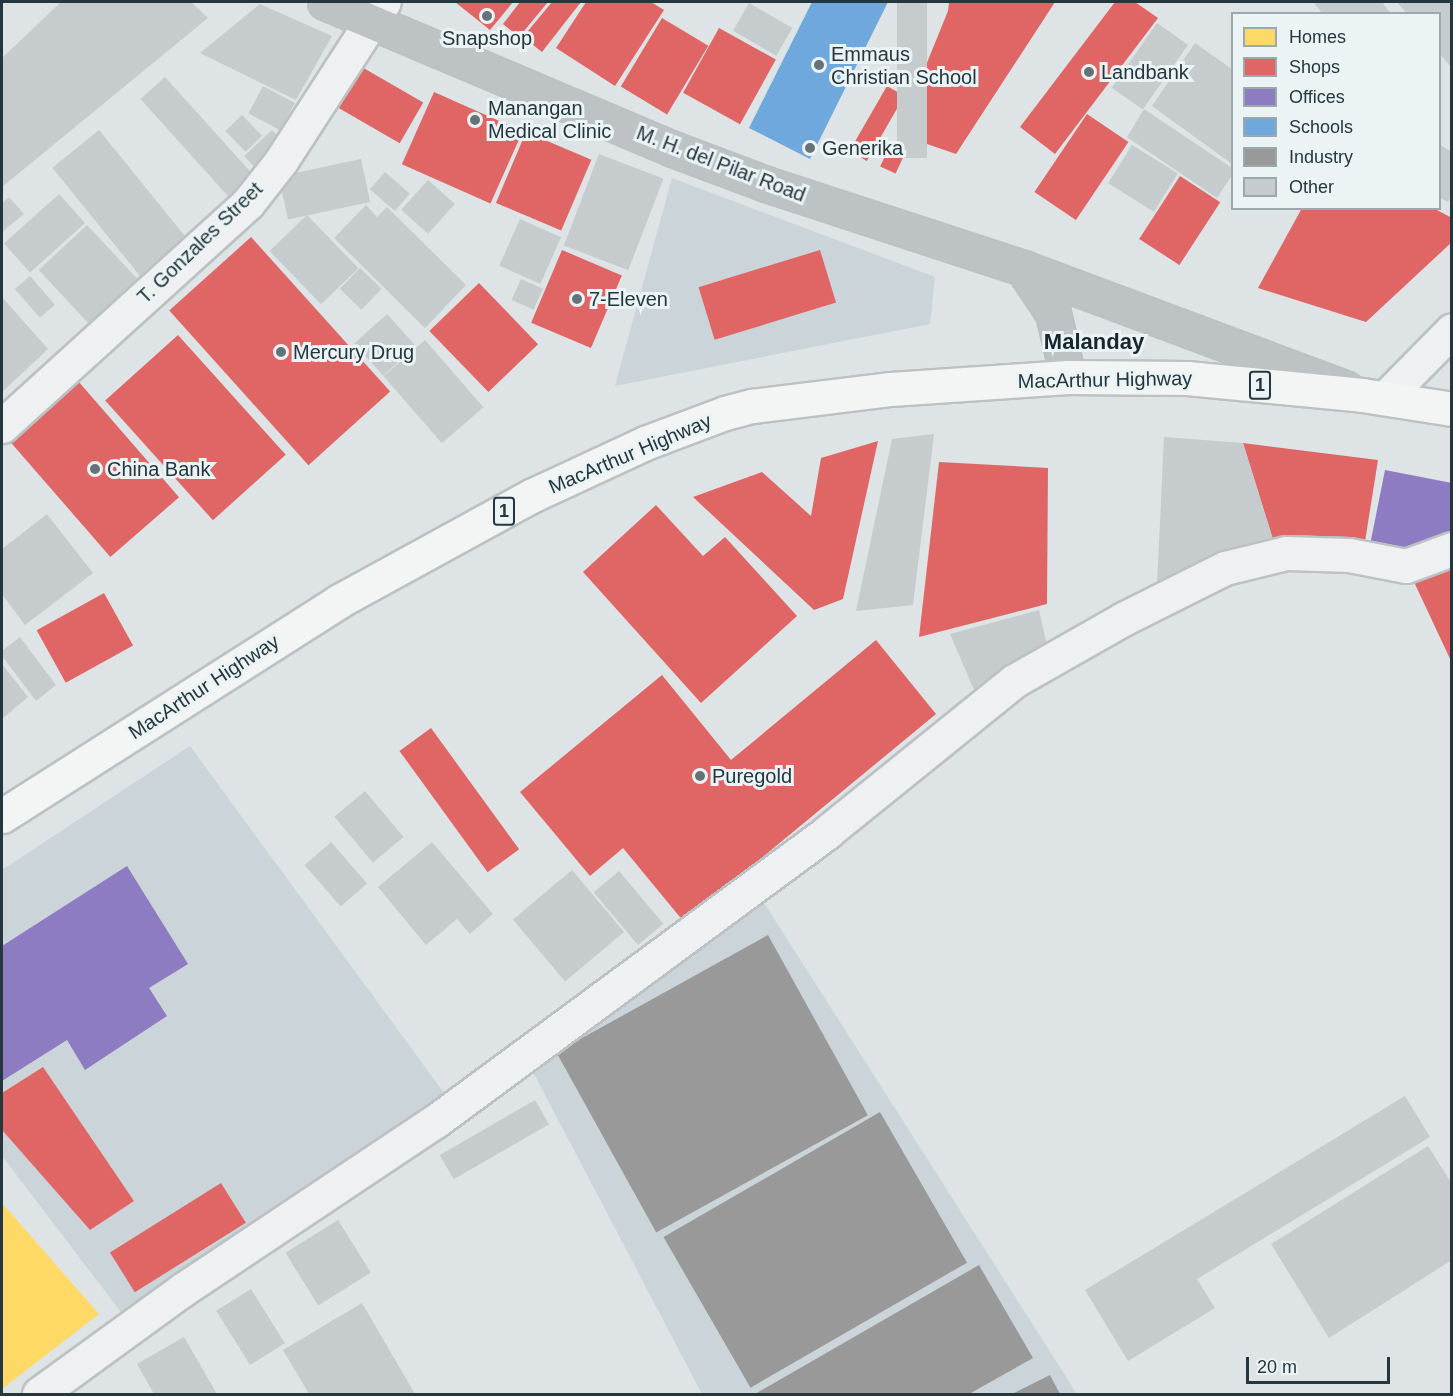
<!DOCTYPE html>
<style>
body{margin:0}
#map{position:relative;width:1453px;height:1396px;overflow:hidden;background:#dee3e5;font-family:Arial,sans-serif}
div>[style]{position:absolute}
.built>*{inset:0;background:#cbd4d9}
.homes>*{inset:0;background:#ffd966}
.shops>*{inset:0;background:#e06666;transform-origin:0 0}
.offices>*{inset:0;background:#8e7cc3}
.schools>*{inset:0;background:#6fa8dc}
.industry>*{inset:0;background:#999;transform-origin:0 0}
.building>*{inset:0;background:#c6cbcd;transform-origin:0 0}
.roads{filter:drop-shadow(2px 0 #bcc1c3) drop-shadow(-2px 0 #bcc1c3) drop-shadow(0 2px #bcc1c3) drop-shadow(0 -2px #bcc1c3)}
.minor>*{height:33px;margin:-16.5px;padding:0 16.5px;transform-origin:16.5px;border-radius:16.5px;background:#eef0f1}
.secondary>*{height:33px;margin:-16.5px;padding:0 16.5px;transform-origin:16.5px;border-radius:16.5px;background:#bdc3c5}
.trunk>*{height:33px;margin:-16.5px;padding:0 16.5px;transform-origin:16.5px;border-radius:16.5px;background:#f3f5f5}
.dots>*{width:16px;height:16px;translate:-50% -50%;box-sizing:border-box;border:3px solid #ebf3f5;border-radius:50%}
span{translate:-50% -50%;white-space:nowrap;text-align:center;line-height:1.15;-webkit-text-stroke:6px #ebf3f5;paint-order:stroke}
.shield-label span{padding:2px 4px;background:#ebf3f5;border:2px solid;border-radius:4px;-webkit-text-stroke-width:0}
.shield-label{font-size:18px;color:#24373f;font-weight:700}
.poi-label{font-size:20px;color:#24373f}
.left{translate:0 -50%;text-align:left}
.street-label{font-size:20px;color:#24373f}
.quarter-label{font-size:22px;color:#162730;font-weight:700}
.frame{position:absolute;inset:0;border:3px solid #24373f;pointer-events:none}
.legend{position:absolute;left:1231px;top:12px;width:210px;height:198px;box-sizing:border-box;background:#ebf3f5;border:2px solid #9ba8ac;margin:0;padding:8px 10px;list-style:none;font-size:18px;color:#24373f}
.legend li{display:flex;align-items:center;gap:12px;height:30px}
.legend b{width:30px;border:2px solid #9ba8ac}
.scale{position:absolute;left:1246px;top:1357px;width:144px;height:27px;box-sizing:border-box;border:3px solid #24373f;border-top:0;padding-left:8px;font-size:18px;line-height:21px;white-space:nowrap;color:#24373f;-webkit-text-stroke:4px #ebf3f5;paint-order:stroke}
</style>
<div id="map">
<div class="built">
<i style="clip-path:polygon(672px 178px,935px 277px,930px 324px,615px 386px)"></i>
<i style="clip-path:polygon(190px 746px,447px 1097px,124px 1316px,2px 1156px,2px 870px)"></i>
<i style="clip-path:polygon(759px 895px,1077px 1394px,702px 1394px,531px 1068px)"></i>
</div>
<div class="homes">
<i style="clip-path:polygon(2px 1203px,99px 1314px,2px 1389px)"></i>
</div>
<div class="shops">
<i style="clip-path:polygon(455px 2px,513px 2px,490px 30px)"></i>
<i style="clip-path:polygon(520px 2px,548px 2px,519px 37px,503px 24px)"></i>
<i style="clip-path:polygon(552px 2px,581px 2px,542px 52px,523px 37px)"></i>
<i style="clip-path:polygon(586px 2px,651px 2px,664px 10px,615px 86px,556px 48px)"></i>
<i style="clip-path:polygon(949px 2px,1055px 2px,956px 154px,898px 134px,948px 11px)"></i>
<i style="clip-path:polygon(1115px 2px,1135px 2px,1158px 18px,1055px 154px,1020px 127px)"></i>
<i style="left:662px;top:18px;width:54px;height:80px;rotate:31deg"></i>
<i style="left:719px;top:28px;width:65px;height:74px;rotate:29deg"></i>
<i style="left:360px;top:66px;width:73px;height:47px;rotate:30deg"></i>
<i style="left:887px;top:86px;width:20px;height:75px;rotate:30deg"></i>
<i style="left:434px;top:92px;width:97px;height:79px;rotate:24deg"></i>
<i style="left:1087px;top:114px;width:50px;height:94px;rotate:34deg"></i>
<i style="left:526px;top:132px;width:71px;height:77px;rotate:23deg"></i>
<i style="left:892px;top:141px;width:17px;height:28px;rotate:25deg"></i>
<i style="left:1180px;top:176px;width:48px;height:75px;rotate:33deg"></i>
<i style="clip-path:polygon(1302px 208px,1433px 208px,1452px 218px,1452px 242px,1366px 322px,1258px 288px)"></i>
<i style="left:251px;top:237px;width:208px;height:110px;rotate:48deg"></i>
<i style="left:562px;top:250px;width:65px;height:79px;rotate:23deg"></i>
<i style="left:820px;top:250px;width:55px;height:127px;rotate:73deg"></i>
<i style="left:479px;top:283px;width:85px;height:69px;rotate:46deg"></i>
<i style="left:178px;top:335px;width:161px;height:98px;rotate:48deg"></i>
<i style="left:78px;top:381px;width:154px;height:91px;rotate:49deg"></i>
<i style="clip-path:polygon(878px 441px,843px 599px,814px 610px,693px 497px,762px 472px,811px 516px,821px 458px)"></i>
<i style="clip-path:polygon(1243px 443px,1378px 460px,1363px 554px,1275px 546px)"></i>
<i style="clip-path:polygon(939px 462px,1048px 468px,1047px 604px,919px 637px)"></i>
<i style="clip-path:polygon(656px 505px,703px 556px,725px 537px,797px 616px,701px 703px,583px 572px)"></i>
<i style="clip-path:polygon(1433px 564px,1452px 568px,1452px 663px,1414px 582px)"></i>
<i style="left:104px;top:593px;width:60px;height:77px;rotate:61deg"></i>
<i style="clip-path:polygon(876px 640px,936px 714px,684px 922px,623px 848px,590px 876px,520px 792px,662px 675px,731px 760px)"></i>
<i style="left:431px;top:728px;width:150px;height:39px;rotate:54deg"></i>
<i style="clip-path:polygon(43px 1067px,134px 1201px,90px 1230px,2px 1130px,2px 1093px)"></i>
<i style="left:221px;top:1183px;width:47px;height:131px;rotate:58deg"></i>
</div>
<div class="offices">
<i style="clip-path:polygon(1385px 470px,1452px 483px,1452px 542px,1368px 555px)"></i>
<i style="clip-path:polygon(127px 866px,188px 964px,149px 988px,167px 1016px,85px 1070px,67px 1040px,2px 1081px,2px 946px)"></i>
</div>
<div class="schools">
<i style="clip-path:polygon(812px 2px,888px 2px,810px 159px,749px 128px)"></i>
</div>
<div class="industry">
<i style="left:768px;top:935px;width:206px;height:242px;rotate:61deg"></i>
<i style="left:880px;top:1112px;width:174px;height:250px;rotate:60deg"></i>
<i style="clip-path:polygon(979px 1265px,1033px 1358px,969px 1394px,755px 1394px)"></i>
<i style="clip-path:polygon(1050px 1375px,1060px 1394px,1012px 1394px)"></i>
</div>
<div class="building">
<i style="clip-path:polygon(61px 2px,191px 2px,208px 18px,2px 187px,2px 58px)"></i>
<i style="left:897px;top:2px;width:30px;height:156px"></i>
<i style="clip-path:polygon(1313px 2px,1382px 2px,1391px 14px,1323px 14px)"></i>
<i style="clip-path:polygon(1397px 2px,1452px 2px,1452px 68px,1440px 54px,1440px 14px,1407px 14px)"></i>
<i style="left:749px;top:3px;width:50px;height:32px;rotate:30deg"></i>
<i style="clip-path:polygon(260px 4px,332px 36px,296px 100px,200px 53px)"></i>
<i style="left:1157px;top:23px;width:38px;height:79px;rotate:35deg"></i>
<i style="clip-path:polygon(1195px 43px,1232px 69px,1232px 164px,1152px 106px)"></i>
<i style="left:165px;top:77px;width:140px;height:33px;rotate:48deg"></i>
<i style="left:263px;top:86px;width:36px;height:31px;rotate:28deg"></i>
<i style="clip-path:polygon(1144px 109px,1232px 168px,1232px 175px,1217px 198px,1127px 137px)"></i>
<i style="left:242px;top:115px;width:29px;height:23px;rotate:46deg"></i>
<i style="left:99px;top:130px;width:147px;height:60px;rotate:51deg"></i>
<i style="left:272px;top:130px;width:21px;height:38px;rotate:47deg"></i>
<i style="left:1132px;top:145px;width:54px;height:45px;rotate:32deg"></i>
<i style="clip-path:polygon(1440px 145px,1452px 152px,1452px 195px,1448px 202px,1440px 198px)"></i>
<i style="left:599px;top:154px;width:69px;height:98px;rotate:21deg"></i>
<i style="left:361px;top:159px;width:44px;height:84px;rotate:78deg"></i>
<i style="left:385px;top:172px;width:33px;height:23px;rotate:41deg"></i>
<i style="left:428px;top:180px;width:36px;height:40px;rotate:42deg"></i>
<i style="left:59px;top:194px;width:39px;height:74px;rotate:48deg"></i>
<i style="clip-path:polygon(9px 197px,24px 214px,2px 232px,2px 203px)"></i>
<i style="clip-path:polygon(366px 205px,377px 217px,387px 207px,466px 285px,425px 328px,334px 238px)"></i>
<i style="left:307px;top:215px;width:74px;height:52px;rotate:46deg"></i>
<i style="left:520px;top:219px;width:45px;height:51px;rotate:24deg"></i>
<i style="left:87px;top:225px;width:79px;height:66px;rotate:47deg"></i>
<i style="left:360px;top:268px;width:30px;height:29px;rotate:44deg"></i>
<i style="left:30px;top:276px;width:38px;height:20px;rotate:49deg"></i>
<i style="left:521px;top:279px;width:24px;height:23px;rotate:24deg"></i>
<i style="clip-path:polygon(2px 297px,48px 349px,2px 392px)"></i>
<i style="left:387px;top:314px;width:43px;height:44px;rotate:48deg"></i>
<i style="left:425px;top:340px;width:89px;height:55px;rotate:49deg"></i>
<i style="clip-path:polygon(934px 434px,913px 605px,856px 611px,892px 439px)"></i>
<i style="clip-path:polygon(1164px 437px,1243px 443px,1275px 546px,1157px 586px)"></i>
<i style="clip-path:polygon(47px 514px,93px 573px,25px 625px,2px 594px,2px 549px)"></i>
<i style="clip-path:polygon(1039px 610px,1048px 650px,974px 690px,950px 634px)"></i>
<i style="clip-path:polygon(20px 637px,56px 685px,36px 701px,2px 656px,2px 651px)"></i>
<i style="clip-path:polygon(2px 664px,28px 697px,2px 719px)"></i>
<i style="left:365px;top:791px;width:60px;height:40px;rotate:50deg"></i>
<i style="left:331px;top:842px;width:55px;height:35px;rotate:49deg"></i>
<i style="clip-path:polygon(432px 842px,493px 914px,470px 934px,457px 919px,426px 945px,378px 887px)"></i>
<i style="left:572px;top:870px;width:81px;height:77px;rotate:50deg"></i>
<i style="left:619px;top:871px;width:69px;height:33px;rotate:50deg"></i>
<i style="clip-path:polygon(1405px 1096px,1430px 1137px,1197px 1279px,1215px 1308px,1128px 1361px,1085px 1290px)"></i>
<i style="left:535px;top:1100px;width:28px;height:110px;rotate:60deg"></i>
<i style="clip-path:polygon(1428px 1146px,1452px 1184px,1452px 1260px,1329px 1338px,1271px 1244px)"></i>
<i style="left:338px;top:1220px;width:62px;height:62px;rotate:58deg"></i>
<i style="left:251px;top:1289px;width:64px;height:41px;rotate:58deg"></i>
<i style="clip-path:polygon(362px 1303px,415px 1394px,309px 1394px,283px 1350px)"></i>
<i style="clip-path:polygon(184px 1337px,217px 1394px,154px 1394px,137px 1364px)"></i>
</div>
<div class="roads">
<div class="minor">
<i style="left:1385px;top:398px;width:95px;rotate:-45.4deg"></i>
<i style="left:2px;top:426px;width:332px;rotate:-42.2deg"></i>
<i style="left:248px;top:203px;width:53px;rotate:-51.8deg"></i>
<i style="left:281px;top:161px;width:189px;rotate:-57.1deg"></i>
<i style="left:39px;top:1394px;width:177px;rotate:-36deg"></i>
<i style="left:182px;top:1290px;width:306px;rotate:-33.7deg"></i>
<i style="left:437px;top:1120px;width:485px;rotate:-36.4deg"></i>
<i style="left:827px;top:832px;width:240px;rotate:-38.9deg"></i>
<i style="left:1014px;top:681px;width:125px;rotate:-29.6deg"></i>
<i style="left:1123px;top:619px;width:114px;rotate:-26.6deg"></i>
<i style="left:1225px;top:568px;width:63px;rotate:-13.8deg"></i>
<i style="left:1286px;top:553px;width:63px;rotate:1.8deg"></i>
<i style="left:1349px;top:555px;width:58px;rotate:10.9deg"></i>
<i style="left:1406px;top:566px;width:49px;rotate:-20.3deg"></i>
</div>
<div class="secondary">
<i style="left:325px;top:2px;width:378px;rotate:22.9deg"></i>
<i style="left:673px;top:149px;width:99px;rotate:20.6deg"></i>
<i style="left:766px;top:184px;width:270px;rotate:18.1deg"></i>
<i style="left:1023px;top:268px;width:345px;rotate:20.5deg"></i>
<i style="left:1023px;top:268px;width:54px;rotate:56.3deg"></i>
<i style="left:1053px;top:313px;width:66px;rotate:76.8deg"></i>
</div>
<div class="trunk">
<i style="left:2px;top:816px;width:400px;rotate:-32.5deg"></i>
<i style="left:339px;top:601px;width:219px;rotate:-28.7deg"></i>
<i style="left:531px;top:496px;width:126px;rotate:-24.9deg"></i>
<i style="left:645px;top:443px;width:85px;rotate:-20.6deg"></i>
<i style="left:725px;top:413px;width:28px;rotate:-15deg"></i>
<i style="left:752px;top:406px;width:140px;rotate:-7deg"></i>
<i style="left:891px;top:389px;width:177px;rotate:-3.9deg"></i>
<i style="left:1068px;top:377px;width:119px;rotate:0.5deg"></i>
<i style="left:1187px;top:378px;width:176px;rotate:5.5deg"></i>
<i style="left:1362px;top:395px;width:91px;rotate:8.8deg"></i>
</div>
</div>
<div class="dots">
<i style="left:487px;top:16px;background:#657379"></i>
<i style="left:819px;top:65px;background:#657379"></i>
<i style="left:1089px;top:72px;background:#657379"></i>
<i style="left:475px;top:120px;background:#657379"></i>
<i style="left:810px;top:148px;background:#657379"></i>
<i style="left:577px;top:299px;background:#657379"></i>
<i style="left:281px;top:352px;background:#657379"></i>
<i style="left:95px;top:469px;background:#657379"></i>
<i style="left:700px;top:776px;background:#657379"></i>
</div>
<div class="shield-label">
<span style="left:1260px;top:385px">1</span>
<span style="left:504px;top:511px">1</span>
</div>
<div class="poi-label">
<span style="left:487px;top:38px">Snapshop</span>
<span class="left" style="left:831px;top:66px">Emmaus<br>Christian School</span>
<span class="left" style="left:1101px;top:72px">Landbank</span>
<span class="left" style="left:488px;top:120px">Manangan<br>Medical Clinic</span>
<span class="left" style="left:822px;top:148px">Generika</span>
<span class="left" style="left:589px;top:299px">7-Eleven</span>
<span class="left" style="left:293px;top:352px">Mercury Drug</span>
<span class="left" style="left:107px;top:469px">China Bank</span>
<span class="left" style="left:712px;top:776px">Puregold</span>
</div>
<div class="street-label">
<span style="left:721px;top:164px;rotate:21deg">M. H. del Pilar Road</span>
<span style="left:200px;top:243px;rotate:-44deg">T. Gonzales Street</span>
<span style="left:1105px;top:380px;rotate:-1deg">MacArthur Highway</span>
<span style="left:630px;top:454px;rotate:-23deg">MacArthur Highway</span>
<span style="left:204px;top:687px;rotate:-33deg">MacArthur Highway</span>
</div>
<div class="quarter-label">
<span style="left:1094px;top:342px">Malanday</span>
</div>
<div class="frame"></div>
<ul class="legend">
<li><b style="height:16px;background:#ffd966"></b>Homes</li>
<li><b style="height:16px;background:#e06666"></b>Shops</li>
<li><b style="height:16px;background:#8e7cc3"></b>Offices</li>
<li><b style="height:16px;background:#6fa8dc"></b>Schools</li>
<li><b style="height:16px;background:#999"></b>Industry</li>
<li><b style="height:16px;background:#c6cbcd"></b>Other</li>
</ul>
<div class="scale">20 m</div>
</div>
